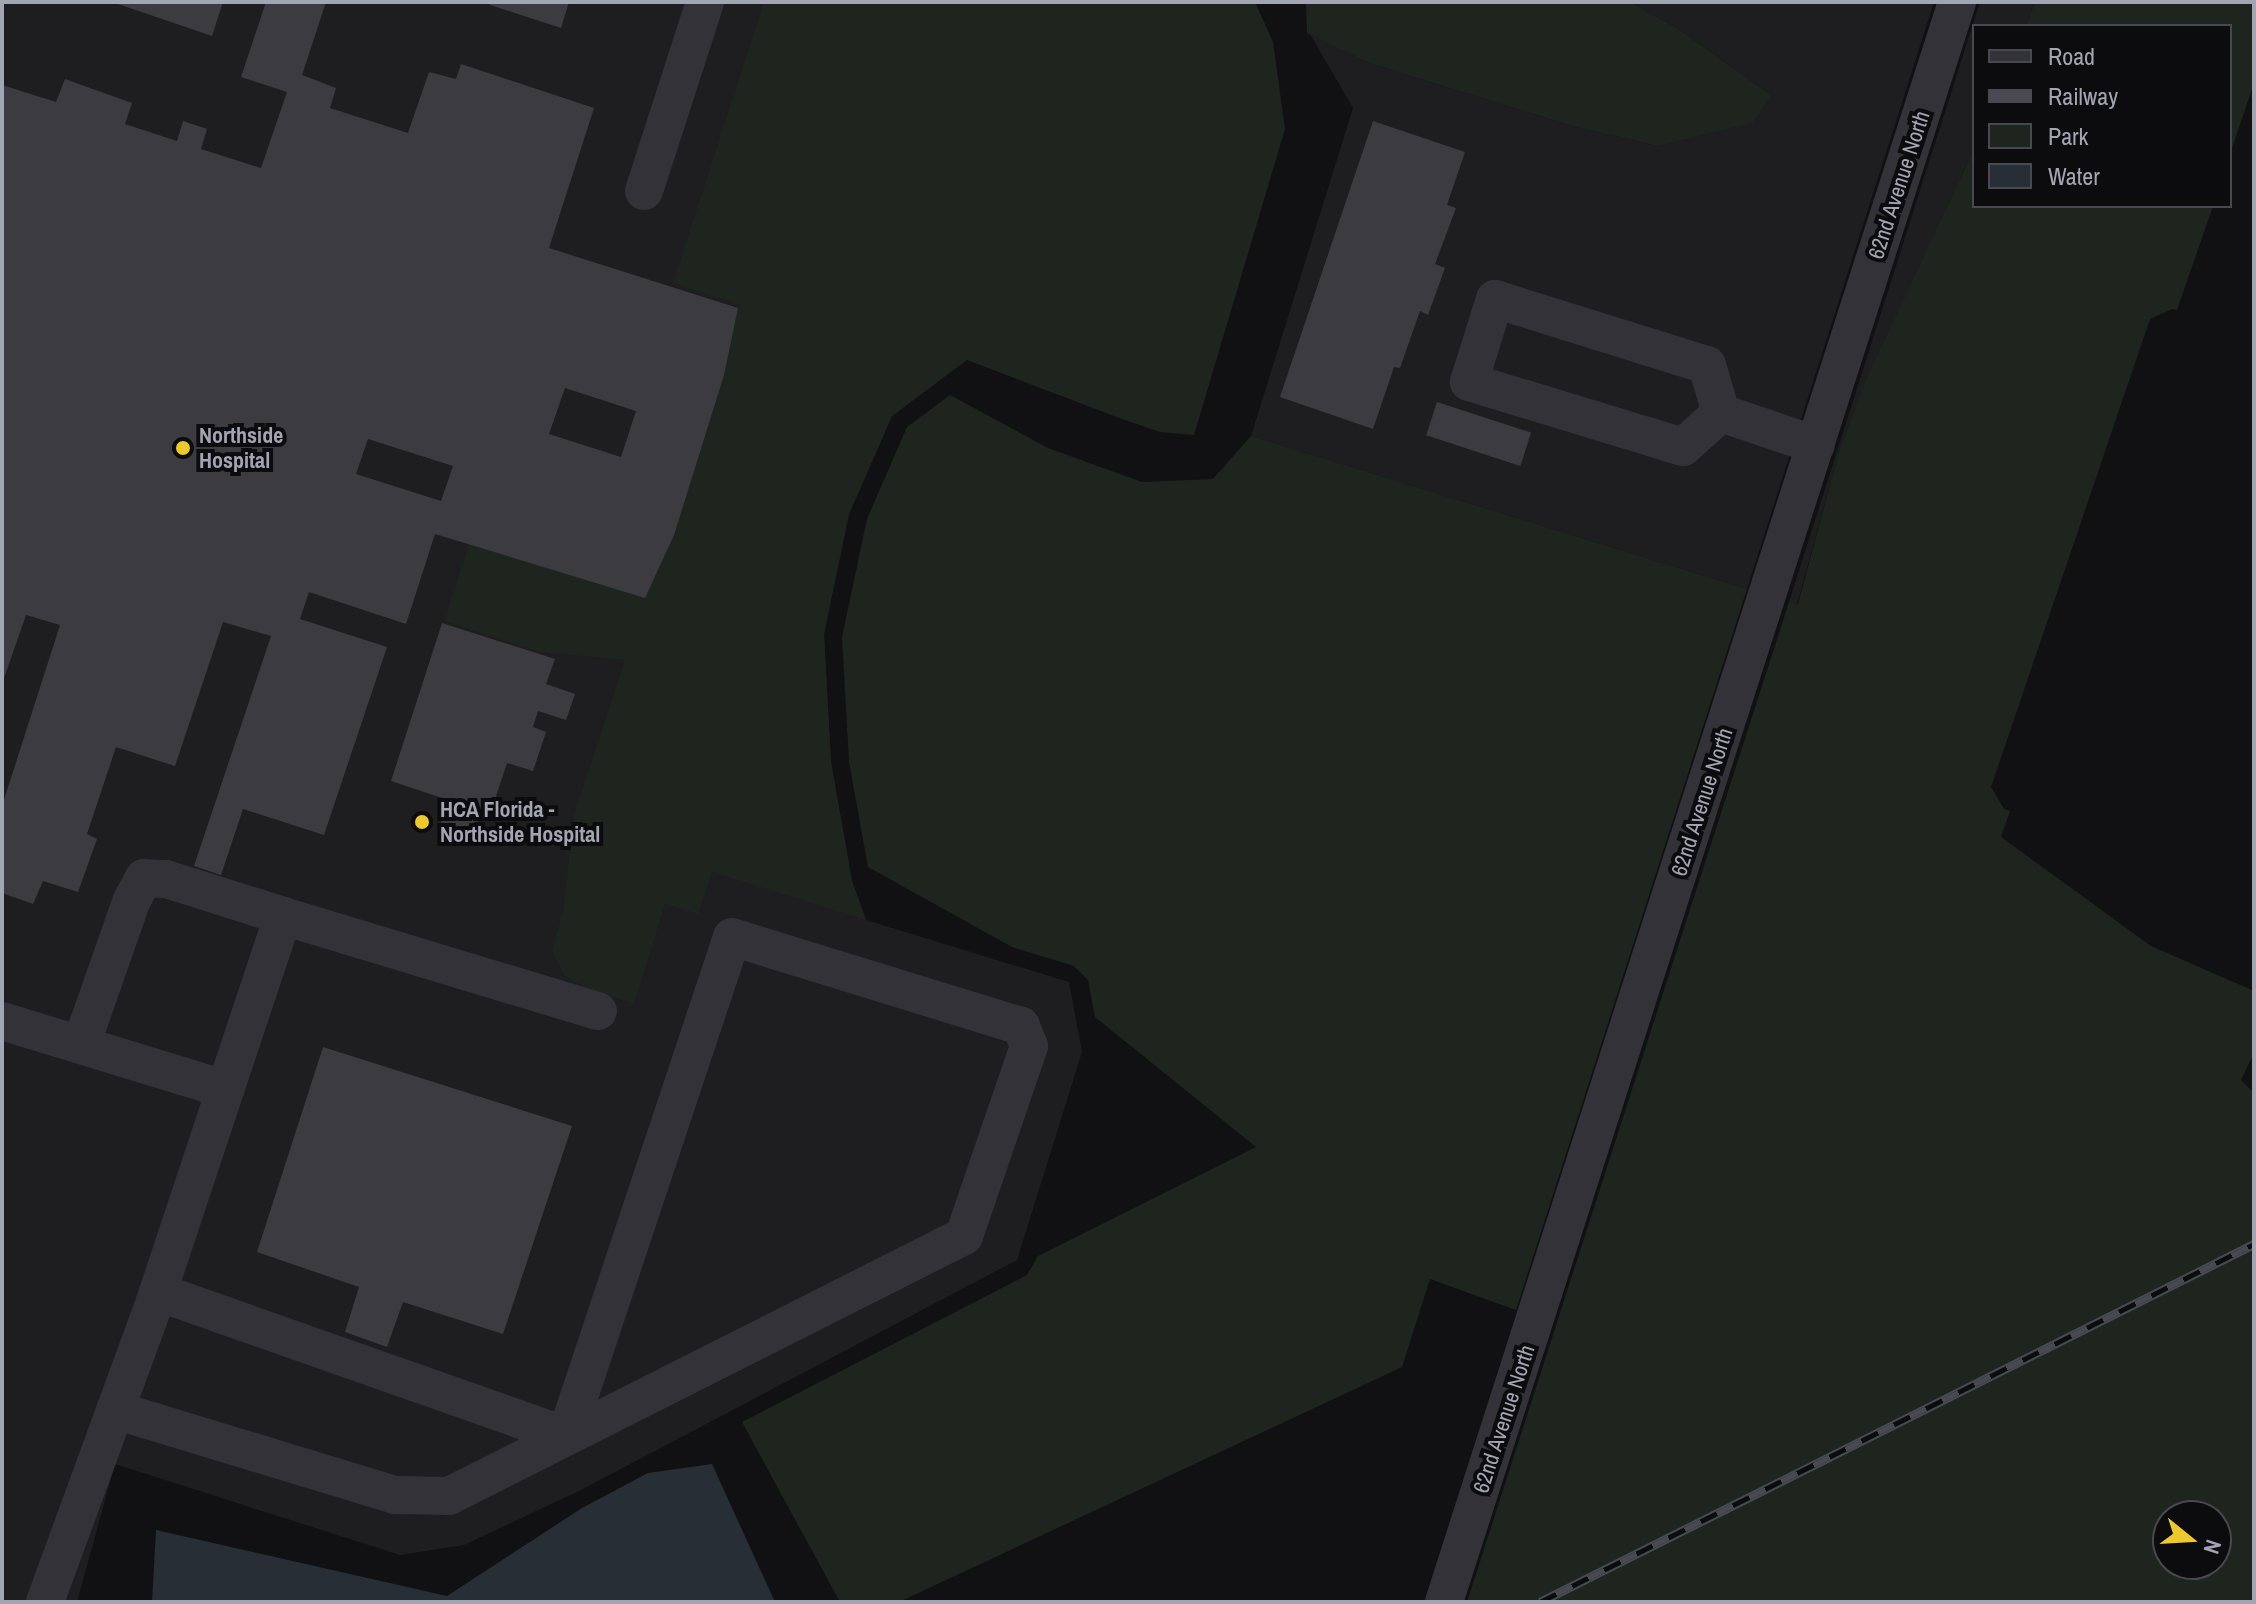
<!DOCTYPE html>
<style>
body{margin:0}
#map{position:relative;width:2256px;height:1604px;overflow:hidden;background:#111113;font-family:"Archivo Narrow",sans-serif}
div>[style]{position:absolute}
.built>*{inset:0;background:#1e1d20}
.green>*{inset:0;background:#1e251f}
.water>*{inset:0;background:#282e36}
.building>*{inset:0;background:#3c3b40;transform-origin:0 0}
.minor>*{height:38px;margin:-19px;padding:0 19px;transform-origin:19px;border-radius:19px;background:#323238}
.rail>*{height:9px;margin-top:-4.5px;transform-origin:0;background:repeating-linear-gradient(90deg,#0c0c0e 0 18px,#494a51 0 36px);box-sizing:border-box;border-block:2px solid #494a51}
.dots>*{width:22px;height:22px;translate:-50% -50%;box-sizing:border-box;border:4px solid #0c0c0e;border-radius:50%}
span{translate:-50% -50%;white-space:nowrap;text-align:center;line-height:1.15;-webkit-text-stroke:8px #0c0c0e;paint-order:stroke}
.street-label{font-size:22px;color:#a3a5b3}
.poi-label{font-size:22px;color:#a3a5b3;font-weight:700}
.left{translate:0 -50%;text-align:left}
.frame{position:absolute;inset:0;border:4px solid #a3a5b3;pointer-events:none}
.legend{position:absolute;left:1972px;top:24px;width:260px;height:184px;box-sizing:border-box;background:#0c0c0e;border:2px solid #484950;margin:0;padding:10px 14px;list-style:none;font-size:24px;color:#a3a5b3}
.legend li{display:flex;align-items:center;gap:16px;height:40px}
.legend b{width:40px;border:2px solid #484950}
.north{position:absolute;left:2152px;top:1500px;width:80px;height:80px;box-sizing:border-box;background:#0c0c0e;border:2px solid #484950;border-radius:50%;rotate:108deg;font-size:22px;font-weight:700;line-height:32px;text-align:center;color:#a3a5b3}
.north::after{content:'';display:block;margin:auto;width:28px;height:36px;background:#edc92f;clip-path:polygon(50% 0,100% 100%,50% 72%,0 100%)}
</style>
<div id="map">
<div class="built">
<i style="clip-path:polygon(2px 2px,807px 2px,967px 359px,892px 416px,849px 514px,824px 634px,831px 762px,852px 881px,866px 920px,1069px 982px,1082px 1052px,1017px 1260px,577px 1492px,464px 1545px,400px 1555px,115px 1464px,77px 1602px,2px 1602px)"></i>
<i style="clip-path:polygon(1630px 2px,1934px 2px,1747px 589px,1251px 436px,1353px 108px,1310px 34px,1369px 63px,1569px 125px,1657px 146px,1772px 96px,1680px 30px)"></i>
<i style="clip-path:polygon(1980px 2px,2035px 2px,2026px 26px,1974px 26px,1974px 149px,1869px 374px,1840px 448px,1797px 605px,1789px 602px)"></i>
</div>
<div class="green">
<i style="clip-path:polygon(764px 2px,1255px 2px,1273px 42px,1285px 129px,1194px 435px,1160px 432px,1122px 419px,967px 360px,892px 416px,849px 514px,824px 634px,831px 762px,852px 881px,866px 920px,712px 872px,698px 914px,665px 904px,634px 1004px,587px 989px,564px 975px,552px 950px,563px 912px,574px 816px,625px 660px,540px 652px,444px 621px,473px 533px,646px 589px,724px 369px,738px 304px,673px 283px)"></i>
<i style="clip-path:polygon(1306px 2px,1630px 2px,1680px 30px,1772px 96px,1752px 123px,1657px 146px,1569px 125px,1369px 63px,1307px 33px)"></i>
<i style="clip-path:polygon(2035px 2px,2254px 2px,2254px 83px,2230px 154px,2230px 26px,2026px 26px)"></i>
<i style="clip-path:polygon(evenodd,1974px 149px,1974px 206px,2213px 206px,2177px 310px,2172px 309px,2150px 319px,1991px 787px,2004px 809px,2010px 811px,2001px 837px,2151px 946px,2254px 991px,2254px 1053px,2241px 1080px,2254px 1093px,2254px 1602px,1467px 1602px,1789px 602px,1798px 604px,1840px 448px,1869px 373px,1974px 149px,2216px 1516px,2216px 1564px,2168px 1564px,2168px 1516px,2216px 1516px)"></i>
<i style="clip-path:polygon(950px 395px,1048px 448px,1142px 482px,1213px 479px,1251px 436px,1747px 589px,1516px 1310px,1430px 1279px,1402px 1367px,899px 1602px,840px 1602px,742px 1422px,1027px 1275px,1038px 1256px,1256px 1147px,1095px 1017px,1088px 980px,1074px 966px,1012px 947px,868px 867px,849px 762px,842px 637px,867px 519px,907px 427px)"></i>
</div>
<div class="water">
<i style="clip-path:polygon(712px 1464px,775px 1602px,152px 1602px,156px 1530px,447px 1596px,582px 1508px,648px 1473px)"></i>
</div>
<div class="building">
<i style="clip-path:polygon(112px 2px,223px 2px,212px 36px)"></i>
<i style="clip-path:polygon(evenodd,266px 2px,326px 2px,302px 75px,336px 88px,330px 108px,408px 133px,429px 72px,456px 79px,461px 64px,594px 108px,549px 248px,738px 308px,724px 375px,674px 535px,645px 598px,435px 534px,406px 624px,309px 592px,300px 619px,387px 647px,324px 835px,243px 809px,221px 875px,194px 866px,271px 636px,223px 622px,175px 766px,116px 747px,87px 834px,97px 839px,78px 892px,43px 881px,33px 904px,2px 893px,2px 806px,60px 625px,26px 615px,2px 684px,2px 85px,56px 102px,65px 79px,132px 103px,125px 124px,177px 141px,183px 121px,207px 129px,201px 149px,261px 168px,287px 92px,241px 77px,266px 2px,565px 388px,636px 411px,621px 457px,549px 434px,565px 388px,266px 2px,368px 439px,453px 466px,441px 501px,356px 474px,368px 439px)"></i>
<i style="clip-path:polygon(490px 2px,569px 2px,561px 28px,490px 5px)"></i>
<i style="clip-path:polygon(1373px 121px,1465px 152px,1447px 205px,1456px 208px,1435px 264px,1445px 268px,1428px 315px,1420px 311px,1400px 368px,1394px 367px,1373px 429px,1280px 397px)"></i>
<i style="left:1437px;top:402px;width:99px;height:35px;rotate:18deg"></i>
<i style="clip-path:polygon(442px 623px,555px 659px,546px 684px,575px 694px,566px 720px,538px 711px,533px 727px,546px 732px,533px 771px,507px 763px,493px 805px,467px 834px,440px 826px,448px 800px,391px 781px)"></i>
<i style="clip-path:polygon(323px 1047px,572px 1126px,503px 1334px,403px 1302px,387px 1347px,345px 1332px,359px 1287px,257px 1252px)"></i>
</div>
<div class="minor">
<i style="left:644px;top:191px;width:199px;rotate:-72.1deg"></i>
<i style="left:1721px;top:413px;width:51px;rotate:138.2deg"></i>
<i style="left:1683px;top:447px;width:224px;rotate:-163.1deg"></i>
<i style="left:1469px;top:382px;width:87px;rotate:-72.6deg"></i>
<i style="left:1495px;top:299px;width:222px;rotate:17.3deg"></i>
<i style="left:1707px;top:365px;width:50px;rotate:73.7deg"></i>
<i style="left:1721px;top:413px;width:100px;rotate:18.6deg"></i>
<i style="left:2px;top:1021px;width:233px;rotate:17deg"></i>
<i style="left:81px;top:1045px;width:151px;rotate:-70.7deg"></i>
<i style="left:131px;top:902px;width:27px;rotate:-62deg"></i>
<i style="left:144px;top:878px;width:22px;rotate:3deg"></i>
<i style="left:166px;top:879px;width:123px;rotate:17.5deg"></i>
<i style="left:158px;top:1292px;width:433px;rotate:19.4deg"></i>
<i style="left:115px;top:1410px;width:293px;rotate:16.9deg"></i>
<i style="left:395px;top:1495px;width:54px;rotate:1.1deg"></i>
<i style="left:449px;top:1496px;width:577px;rotate:-26.79deg"></i>
<i style="left:964px;top:1236px;width:201px;rotate:-71.1deg"></i>
<i style="left:1029px;top:1046px;width:22px;rotate:-112deg"></i>
<i style="left:1021px;top:1026px;width:302px;rotate:-162.9deg"></i>
<i style="left:732px;top:937px;width:526px;rotate:108.4deg"></i>
<i style="left:45px;top:1602px;width:320px;rotate:-69.9deg"></i>
<i style="left:155px;top:1301px;width:406px;rotate:-71.6deg"></i>
<i style="left:283px;top:916px;width:329px;rotate:16.8deg"></i>
<i style="left:1444px;top:1602px;width:1680px;rotate:-72.22deg"></i>
</div>
<div class="rail">
<i style="left:1540px;top:1602px;width:799px;rotate:-26.63deg"></i>
</div>
<div class="dots">
<i style="left:183px;top:448px;background:#edc92f"></i>
<i style="left:422px;top:822px;background:#edc92f"></i>
</div>
<div class="street-label">
<span style="left:1899px;top:185px;rotate:-72deg">62nd Avenue North</span>
<span style="left:1702px;top:802px;rotate:-72deg">62nd Avenue North</span>
<span style="left:1504px;top:1419px;rotate:-72deg">62nd Avenue North</span>
</div>
<div class="poi-label">
<span class="left" style="left:199px;top:448px">Northside<br>Hospital</span>
<span class="left" style="left:440px;top:822px">HCA Florida -<br>Northside Hospital</span>
</div>
<div class="frame"></div>
<ul class="legend">
<li><b style="height:10px;background:#323238"></b>Road</li>
<li><b style="height:10px;background:#494a51"></b>Railway</li>
<li><b style="height:22px;background:#1e251f"></b>Park</li>
<li><b style="height:22px;background:#282e36"></b>Water</li>
</ul>
<div class="north">N</div>
</div>
